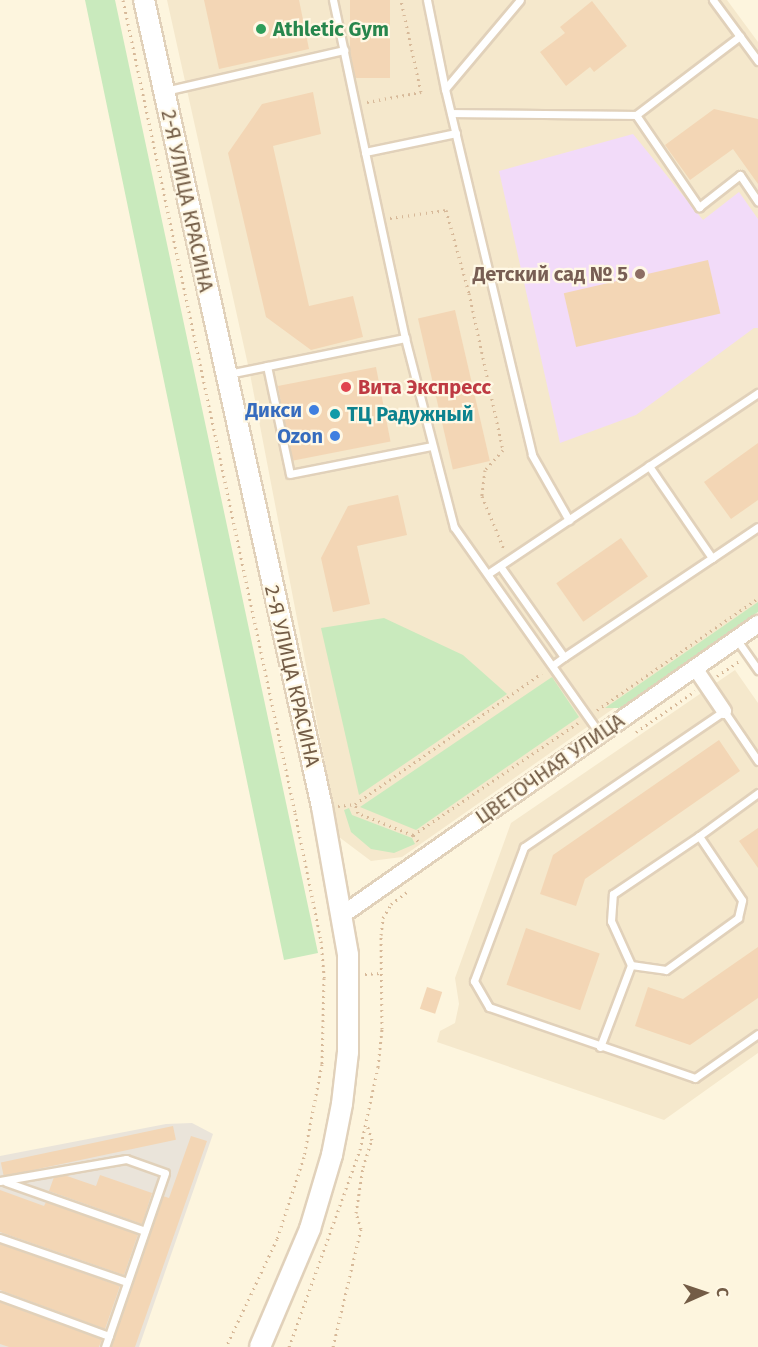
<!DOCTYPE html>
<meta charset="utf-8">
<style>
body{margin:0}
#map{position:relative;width:758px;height:1347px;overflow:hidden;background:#fdf5de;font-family:"Fira Sans",sans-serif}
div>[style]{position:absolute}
.residential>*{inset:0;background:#f5e8cc}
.industrial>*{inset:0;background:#eae4da}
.education>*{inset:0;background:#f2dbf9}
.green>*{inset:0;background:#c9eabd}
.building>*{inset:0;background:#f3d6b5;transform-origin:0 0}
.path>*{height:3px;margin-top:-1.5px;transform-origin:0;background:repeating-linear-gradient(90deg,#d7b999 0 1.5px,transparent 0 6px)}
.roads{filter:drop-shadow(2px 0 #e1d1ba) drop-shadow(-2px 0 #e1d1ba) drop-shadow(0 2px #e1d1ba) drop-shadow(0 -2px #e1d1ba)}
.service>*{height:7px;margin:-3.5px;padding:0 3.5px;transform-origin:3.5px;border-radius:3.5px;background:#fff}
.minor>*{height:14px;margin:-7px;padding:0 7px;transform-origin:7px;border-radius:7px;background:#fff}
.tertiary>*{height:16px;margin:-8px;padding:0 8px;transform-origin:8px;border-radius:8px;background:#fff}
.secondary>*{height:20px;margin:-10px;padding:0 10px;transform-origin:10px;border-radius:10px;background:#fff}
.dots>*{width:16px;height:16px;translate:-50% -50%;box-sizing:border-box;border:3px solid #fff8e5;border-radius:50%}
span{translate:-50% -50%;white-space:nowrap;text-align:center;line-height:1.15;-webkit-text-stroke:4.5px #fff8e5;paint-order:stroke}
.leisure-label{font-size:20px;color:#27864d;font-weight:700}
.left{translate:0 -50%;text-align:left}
.street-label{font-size:20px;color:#735c46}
.education-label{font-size:20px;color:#785e54;font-weight:700}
.right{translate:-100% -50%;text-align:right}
.health-label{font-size:20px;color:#be3a42;font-weight:700}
.shop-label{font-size:20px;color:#366cbe;font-weight:700}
.culture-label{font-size:20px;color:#0d838f;font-weight:700}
.north{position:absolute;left:674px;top:1263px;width:60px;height:60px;-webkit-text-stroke:4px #fff8e5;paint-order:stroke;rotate:87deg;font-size:16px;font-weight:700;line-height:24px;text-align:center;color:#735c46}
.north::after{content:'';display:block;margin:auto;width:21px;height:27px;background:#735c46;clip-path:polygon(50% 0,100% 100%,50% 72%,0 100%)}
</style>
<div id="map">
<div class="residential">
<i style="clip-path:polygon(167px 0,727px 0,758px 42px,758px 607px,402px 857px,371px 861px,339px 837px,250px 374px)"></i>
<i style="clip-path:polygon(735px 670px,758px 703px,758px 1053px,664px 1120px,437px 1042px,440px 1031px,455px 1023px,459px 1004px,455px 978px,511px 823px)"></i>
</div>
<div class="industrial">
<i style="clip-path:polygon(192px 1123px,213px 1134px,139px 1347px,0 1347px,0 1156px,166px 1124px)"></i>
</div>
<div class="education">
<i style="clip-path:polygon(633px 134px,703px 220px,739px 192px,758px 219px,758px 328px,754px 328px,636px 415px,560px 443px,499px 171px)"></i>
</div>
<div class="green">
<i style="clip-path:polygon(85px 0,115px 0,318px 953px,284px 960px)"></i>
<i style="clip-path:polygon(758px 602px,758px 612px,627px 704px,619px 708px,605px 708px)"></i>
<i style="clip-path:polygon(384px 618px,463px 655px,507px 694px,359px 795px,321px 628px)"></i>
<i style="clip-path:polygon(552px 677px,579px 717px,416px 830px,360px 807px)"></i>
<i style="clip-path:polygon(349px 808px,352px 815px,412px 838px,415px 844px,394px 853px,371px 849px,351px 832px,344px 810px)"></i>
</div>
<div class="building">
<i style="clip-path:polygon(204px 0,299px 0,309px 49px,219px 69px)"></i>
<i style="left:350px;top:0;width:40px;height:78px"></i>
<i style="clip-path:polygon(592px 1px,627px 46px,594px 72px,590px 67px,566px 86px,540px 52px,565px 33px,560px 27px)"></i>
<i style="clip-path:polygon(313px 92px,321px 134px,273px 146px,309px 306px,353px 296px,363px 337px,311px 350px,266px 317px,228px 153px,262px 104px)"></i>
<i style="clip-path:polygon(714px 109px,758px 119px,758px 184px,733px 149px,690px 180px,665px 145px)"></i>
<i style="left:708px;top:260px;width:55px;height:148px;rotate:77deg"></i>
<i style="left:455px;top:310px;width:155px;height:38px;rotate:77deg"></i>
<i style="left:376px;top:367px;width:76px;height:100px;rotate:79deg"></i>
<i style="clip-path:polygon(758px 443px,758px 500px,731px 519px,704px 482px)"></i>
<i style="clip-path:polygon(398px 495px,407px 535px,357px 546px,370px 604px,333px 612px,321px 558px,348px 506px)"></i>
<i style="left:621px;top:538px;width:47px;height:79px;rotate:55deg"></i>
<i style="clip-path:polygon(719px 740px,740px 771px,585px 879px,576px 906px,540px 894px,553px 855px)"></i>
<i style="clip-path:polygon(758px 828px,758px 868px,739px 841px)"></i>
<i style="left:526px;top:928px;width:78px;height:60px;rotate:19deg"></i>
<i style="clip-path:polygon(758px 947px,758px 998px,690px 1045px,635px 1026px,648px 987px,683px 999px)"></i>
<i style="left:427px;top:987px;width:16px;height:23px;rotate:18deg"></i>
<i style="left:173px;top:1126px;width:14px;height:176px;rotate:78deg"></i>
<i style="clip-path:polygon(191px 1136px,207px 1141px,135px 1347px,111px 1347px,163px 1196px,169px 1198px)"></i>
<i style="clip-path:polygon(64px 1175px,96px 1186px,100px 1175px,152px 1193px,142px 1224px,49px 1191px,54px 1177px)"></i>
<i style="clip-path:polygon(0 1190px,44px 1206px,46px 1202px,138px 1234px,124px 1275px,0 1232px)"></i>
<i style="clip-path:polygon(0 1244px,120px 1286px,105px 1329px,0 1290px)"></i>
<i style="clip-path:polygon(0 1302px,102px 1339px,99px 1347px,9px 1347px,0 1344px)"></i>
</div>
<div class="path">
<i style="left:123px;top:0;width:831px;rotate:78.05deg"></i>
<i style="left:295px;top:813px;width:131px;rotate:78.5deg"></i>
<i style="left:321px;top:941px;width:37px;rotate:85deg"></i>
<i style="left:324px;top:978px;width:86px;rotate:91.3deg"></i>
<i style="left:322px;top:1064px;width:95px;rotate:101deg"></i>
<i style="left:304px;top:1157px;width:86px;rotate:108.2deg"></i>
<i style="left:277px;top:1239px;width:119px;rotate:115.3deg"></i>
<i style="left:367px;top:102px;width:55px;rotate:-10.5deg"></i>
<i style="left:421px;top:92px;width:94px;rotate:-102.3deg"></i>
<i style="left:390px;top:218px;width:57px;rotate:-8.1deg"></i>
<i style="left:446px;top:210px;width:86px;rotate:74.5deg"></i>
<i style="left:469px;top:293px;width:161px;rotate:77.8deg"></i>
<i style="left:503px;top:450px;width:27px;rotate:132deg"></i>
<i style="left:485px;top:470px;width:26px;rotate:97deg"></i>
<i style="left:482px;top:496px;width:57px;rotate:67.5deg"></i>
<i style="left:717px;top:676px;width:27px;rotate:-34deg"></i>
<i style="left:597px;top:710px;width:196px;rotate:-34.8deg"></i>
<i style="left:636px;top:732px;width:72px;rotate:-34.8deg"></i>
<i style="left:338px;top:806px;width:17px;rotate:-7deg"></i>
<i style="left:413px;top:835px;width:201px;rotate:-34.2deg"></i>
<i style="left:418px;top:841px;width:8px;rotate:-130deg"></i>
<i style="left:413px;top:835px;width:59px;rotate:-158.2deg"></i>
<i style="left:358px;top:813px;width:9px;rotate:-108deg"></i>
<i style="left:355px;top:804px;width:228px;rotate:-35deg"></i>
<i style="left:365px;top:974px;width:16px;rotate:-4deg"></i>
<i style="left:289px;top:1347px;width:209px;rotate:-70.2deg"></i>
<i style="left:360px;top:1150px;width:85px;rotate:-77.8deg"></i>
<i style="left:378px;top:1067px;width:38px;rotate:-84deg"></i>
<i style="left:382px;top:1029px;width:94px;rotate:-90.6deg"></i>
<i style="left:381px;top:935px;width:17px;rotate:-83deg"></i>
<i style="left:383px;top:918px;width:16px;rotate:-60deg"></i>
<i style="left:391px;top:904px;width:21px;rotate:-37deg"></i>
<i style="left:333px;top:1347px;width:121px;rotate:-76.7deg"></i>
<i style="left:361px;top:1229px;width:17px;rotate:-107deg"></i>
<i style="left:356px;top:1213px;width:47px;rotate:-81.3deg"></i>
<i style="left:363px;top:1167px;width:28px;rotate:-72deg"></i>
<i style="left:372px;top:1140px;width:16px;rotate:-108deg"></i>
</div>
<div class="roads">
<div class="service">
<i style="left:333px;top:0;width:155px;rotate:78.1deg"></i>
<i style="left:365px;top:152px;width:93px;rotate:-11.8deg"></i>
<i style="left:427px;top:0;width:91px;rotate:78.6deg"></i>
<i style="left:445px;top:89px;width:376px;rotate:76.6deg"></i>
<i style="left:532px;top:455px;width:75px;rotate:60.4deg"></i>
<i style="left:713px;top:0;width:76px;rotate:53.6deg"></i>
<i style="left:740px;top:36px;width:131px;rotate:142.8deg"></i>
<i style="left:636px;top:115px;width:112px;rotate:55.6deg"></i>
<i style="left:699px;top:207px;width:52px;rotate:-38deg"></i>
<i style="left:740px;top:175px;width:32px;rotate:56deg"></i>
<i style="left:445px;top:89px;width:116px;rotate:-49.9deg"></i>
<i style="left:165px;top:91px;width:184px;rotate:-12.9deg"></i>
<i style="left:451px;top:113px;width:185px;rotate:0.6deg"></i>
<i style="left:365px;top:152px;width:190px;rotate:77.9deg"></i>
<i style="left:405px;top:338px;width:195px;rotate:75.5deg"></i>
<i style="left:454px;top:527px;width:253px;rotate:54.8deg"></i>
<i style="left:267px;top:366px;width:110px;rotate:78deg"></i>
<i style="left:290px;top:474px;width:144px;rotate:-11.2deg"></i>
<i style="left:228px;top:374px;width:181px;rotate:-11.5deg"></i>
<i style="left:712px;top:558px;width:55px;rotate:-34deg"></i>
<i style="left:500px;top:566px;width:111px;rotate:54.9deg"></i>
<i style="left:564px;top:657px;width:14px;rotate:144deg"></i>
<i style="left:489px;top:573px;width:324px;rotate:-33.8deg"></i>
<i style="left:737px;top:640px;width:37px;rotate:55deg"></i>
<i style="left:564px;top:657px;width:178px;rotate:-33.8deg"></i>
<i style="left:712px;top:558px;width:112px;rotate:-124.4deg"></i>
<i style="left:758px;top:761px;width:60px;rotate:-124.2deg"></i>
<i style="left:724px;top:711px;width:242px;rotate:145.8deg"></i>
<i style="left:524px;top:847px;width:143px;rotate:110.5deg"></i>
<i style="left:474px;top:981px;width:30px;rotate:60deg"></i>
<i style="left:489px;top:1007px;width:218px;rotate:19deg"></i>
<i style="left:695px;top:1078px;width:77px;rotate:-34.9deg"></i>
<i style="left:631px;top:965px;width:48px;rotate:-114.4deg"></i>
<i style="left:611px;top:921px;width:27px;rotate:-86deg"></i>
<i style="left:613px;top:894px;width:104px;rotate:-34deg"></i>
<i style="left:600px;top:1047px;width:88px;rotate:-69.3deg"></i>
<i style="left:631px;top:965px;width:35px;rotate:8deg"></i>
<i style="left:666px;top:970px;width:89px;rotate:-35.8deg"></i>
<i style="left:738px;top:918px;width:18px;rotate:-77deg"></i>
<i style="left:742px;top:900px;width:77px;rotate:-123.9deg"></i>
<i style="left:699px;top:836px;width:73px;rotate:-36.1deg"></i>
<i style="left:0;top:1181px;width:128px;rotate:-9.9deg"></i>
<i style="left:126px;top:1159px;width:41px;rotate:19.7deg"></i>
<i style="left:165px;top:1173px;width:184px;rotate:109deg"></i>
<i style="left:6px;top:1182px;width:147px;rotate:19.4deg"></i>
<i style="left:0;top:1238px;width:134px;rotate:19.1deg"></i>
<i style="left:0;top:1296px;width:116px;rotate:20.2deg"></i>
</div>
<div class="minor">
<i style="left:695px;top:668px;width:52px;rotate:56deg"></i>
</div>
<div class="tertiary">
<i style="left:342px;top:915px;width:508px;rotate:-34.97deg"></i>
</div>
<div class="secondary">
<i style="left:144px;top:0;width:826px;rotate:77.56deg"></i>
<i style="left:322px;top:807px;width:150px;rotate:80deg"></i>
<i style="left:348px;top:955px;width:97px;rotate:90deg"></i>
<i style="left:348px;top:1052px;width:52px;rotate:96.6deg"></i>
<i style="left:342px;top:1104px;width:52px;rotate:101.1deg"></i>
<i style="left:332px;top:1155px;width:77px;rotate:106.6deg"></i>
<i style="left:310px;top:1229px;width:128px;rotate:113deg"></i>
</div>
</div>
<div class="dots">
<i style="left:261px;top:29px;background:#2e9e5b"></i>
<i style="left:640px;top:274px;background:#8d6e63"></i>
<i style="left:346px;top:387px;background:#e0444e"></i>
<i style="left:314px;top:410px;background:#3f7fe0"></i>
<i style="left:335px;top:414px;background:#0f9aa8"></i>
<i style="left:335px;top:436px;background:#3f7fe0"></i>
</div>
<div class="leisure-label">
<span class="left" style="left:273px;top:29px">Athletic Gym</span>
</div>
<div class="street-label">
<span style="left:187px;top:201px;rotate:78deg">2-Я УЛИЦА КРАСИНА</span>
<span style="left:292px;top:676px;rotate:77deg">2-Я УЛИЦА КРАСИНА</span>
<span style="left:550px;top:769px;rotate:-35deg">ЦВЕТОЧНАЯ УЛИЦА</span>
</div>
<div class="education-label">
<span class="right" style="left:628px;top:274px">Детский сад № 5</span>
</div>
<div class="health-label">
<span class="left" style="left:358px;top:387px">Вита Экспресс</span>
</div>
<div class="shop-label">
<span class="right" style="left:302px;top:410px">Дикси</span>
<span class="right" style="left:323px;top:436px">Ozon</span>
</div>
<div class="culture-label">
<span class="left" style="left:347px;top:414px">ТЦ Радужный</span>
</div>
<div class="north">С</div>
</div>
